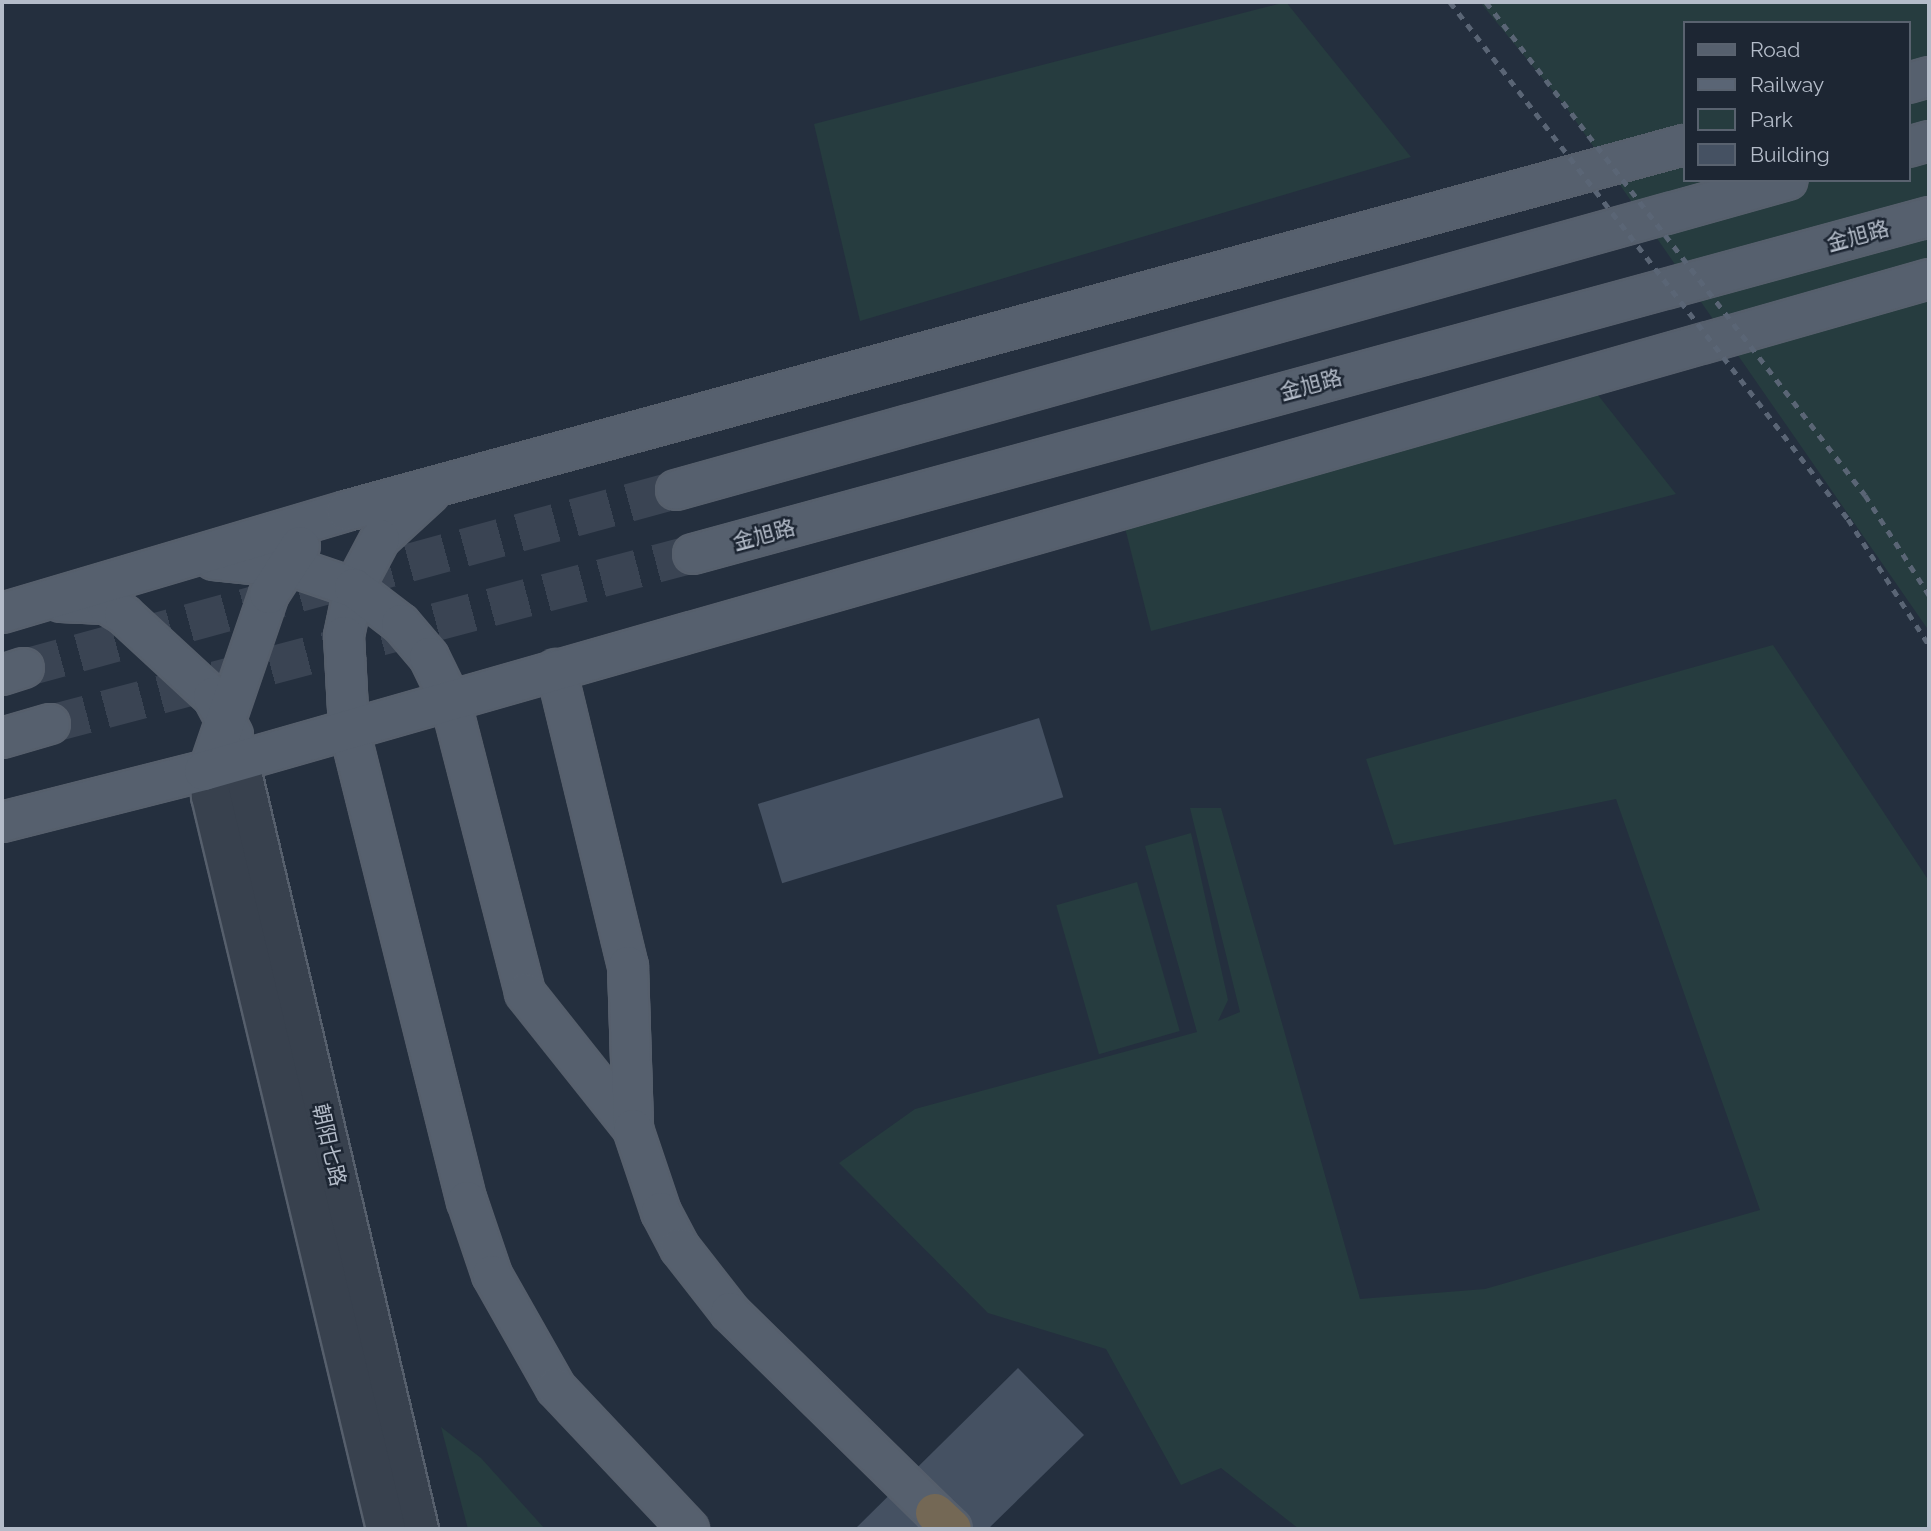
<!DOCTYPE html>
<meta charset="utf-8">
<style>
body{margin:0}
#map{position:relative;width:1931px;height:1531px;overflow:hidden;background:#242f3e;font-family:Raleway,"Noto Sans SC",sans-serif}
div>[style]{position:absolute}
.green>*{inset:0;background:#263c3f;transform-origin:0 0}
.building>*{inset:0;background:#455162;transform-origin:0 0}
.primary-tunnel>*{height:38px;margin-top:-19px;transform-origin:0;background:repeating-linear-gradient(90deg,#3a4453 0 38px,transparent 0 57px)}
.roads{filter:drop-shadow(2px 0 #565f6c) drop-shadow(-2px 0 #565f6c) drop-shadow(0 2px #565f6c) drop-shadow(0 -2px #565f6c)}
.tertiary>*{height:38px;margin:-19px;padding:0 19px;transform-origin:19px;border-radius:19px;background:#38414e}
.primary>*{height:38px;margin:-19px;padding:0 19px;transform-origin:19px;border-radius:19px;background:#56606e}
.motorway>*{height:38px;margin:-19px;padding:0 19px;transform-origin:19px;border-radius:19px;background:#746855}
.rail>*{height:5px;margin-top:-2.5px;transform-origin:0;background:repeating-linear-gradient(90deg,#5a6575 0 7px,transparent 0 14px)}
span{translate:-50% -50%;white-space:nowrap;text-align:center;line-height:1.15;-webkit-text-stroke:5px #1d2633;paint-order:stroke}
.street-label{font-size:21px;color:#b4bcc9}
.frame{position:absolute;inset:0;border:4px solid #b4bcc9;pointer-events:none}
.legend{position:absolute;left:1683px;top:21px;width:228px;height:161px;box-sizing:border-box;background:#1d2633;border:2px solid #59626f;margin:0;padding:9px 12px;list-style:none;font-size:21px;color:#b4bcc9}
.legend li{display:flex;align-items:center;gap:14px;height:35px}
.legend b{width:35px;border:2px solid #59626f}
</style>
<div id="map">
<div class="green">
<i style="clip-path:polygon(1286px 2px,1411px 157px,860px 321px,814px 124px)"></i>
<i style="clip-path:polygon(evenodd,1480px 2px,1929px 2px,1929px 631px,1566px 107px,1480px 2px,1684px 23px,1908px 23px,1908px 180px,1684px 180px,1684px 23px)"></i>
<i style="clip-path:polygon(1594px 390px,1676px 494px,1151px 631px,1123px 520px)"></i>
<i style="clip-path:polygon(1773px 645px,1929px 881px,1929px 1529px,1299px 1529px,1221px 1468px,1181px 1485px,1106px 1349px,988px 1313px,839px 1163px,915px 1109px,1197px 1032px,1145px 846px,1191px 833px,1228px 1000px,1218px 1021px,1240px 1012px,1190px 808px,1221px 808px,1360px 1299px,1485px 1289px,1760px 1210px,1616px 799px,1394px 845px,1366px 759px)"></i>
<i style="left:1137px;top:882px;width:155px;height:84px;rotate:74deg"></i>
<i style="clip-path:polygon(441px 1427px,481px 1458px,545px 1529px,468px 1529px)"></i>
</div>
<div class="building">
<i style="left:1039px;top:718px;width:83px;height:294px;rotate:73deg"></i>
<i style="clip-path:polygon(1018px 1368px,1084px 1435px,988px 1529px,855px 1529px)"></i>
</div>
<div class="primary-tunnel">
<i style="left:24px;top:668px;width:676px;rotate:-15.27deg"></i>
<i style="left:50px;top:724px;width:665px;rotate:-14.81deg"></i>
</div>
<div class="roads">
<div class="tertiary">
<i style="left:239px;top:760px;width:790px;rotate:76.83deg"></i>
<i style="left:209px;top:769px;width:27px;rotate:86deg"></i>
<i style="left:211px;top:796px;width:754px;rotate:76.57deg"></i>
</div>
<div class="primary">
<i style="left:1908px;top:83px;width:22px;rotate:-16deg"></i>
<i style="left:1908px;top:147px;width:22px;rotate:-16deg"></i>
<i style="left:676px;top:490px;width:1154px;rotate:-15.58deg"></i>
<i style="left:430px;top:493px;width:68px;rotate:137.4deg"></i>
<i style="left:380px;top:539px;width:55px;rotate:118deg"></i>
<i style="left:354px;top:588px;width:49px;rotate:101.8deg"></i>
<i style="left:344px;top:636px;width:93px;rotate:86.9deg"></i>
<i style="left:349px;top:729px;width:487px;rotate:76deg"></i>
<i style="left:467px;top:1201px;width:78px;rotate:71.3deg"></i>
<i style="left:492px;top:1275px;width:130px;rotate:60.5deg"></i>
<i style="left:556px;top:1388px;width:194px;rotate:46.7deg"></i>
<i style="left:693px;top:554px;width:1281px;rotate:-15.25deg"></i>
<i style="left:214px;top:560px;width:84px;rotate:6.1deg"></i>
<i style="left:298px;top:569px;width:59px;rotate:18.7deg"></i>
<i style="left:354px;top:588px;width:59px;rotate:37.5deg"></i>
<i style="left:401px;top:624px;width:43px;rotate:49.7deg"></i>
<i style="left:429px;top:657px;width:48px;rotate:64deg"></i>
<i style="left:450px;top:700px;width:302px;rotate:75.6deg"></i>
<i style="left:525px;top:993px;width:174px;rotate:51.5deg"></i>
<i style="left:61px;top:602px;width:45px;rotate:2.5deg"></i>
<i style="left:106px;top:604px;width:21px;rotate:31deg"></i>
<i style="left:124px;top:615px;width:121px;rotate:42.7deg"></i>
<i style="left:213px;top:697px;width:43px;rotate:62.2deg"></i>
<i style="left:2px;top:613px;width:359px;rotate:-16.5deg"></i>
<i style="left:346px;top:511px;width:1387px;rotate:-15.3deg"></i>
<i style="left:556px;top:669px;width:306px;rotate:76.4deg"></i>
<i style="left:628px;top:966px;width:163px;rotate:88.2deg"></i>
<i style="left:633px;top:1129px;width:88px;rotate:71.4deg"></i>
<i style="left:661px;top:1212px;width:41px;rotate:62.2deg"></i>
<i style="left:680px;top:1248px;width:81px;rotate:52deg"></i>
<i style="left:730px;top:1312px;width:287px;rotate:44.4deg"></i>
<i style="left:2px;top:675px;width:23px;rotate:-18deg"></i>
<i style="left:2px;top:738px;width:50px;rotate:-16.3deg"></i>
<i style="left:209px;top:769px;width:185px;rotate:-71.1deg"></i>
<i style="left:269px;top:594px;width:57px;rotate:-57.1deg"></i>
<i style="left:2px;top:822px;width:208px;rotate:-14.2deg"></i>
<i style="left:204px;top:771px;width:1794px;rotate:-15.92deg"></i>
</div>
<div class="motorway">
<i style="left:935px;top:1513px;width:23px;rotate:43deg"></i>
</div>
</div>
<div class="rail">
<i style="left:1450px;top:2px;width:652px;rotate:52.41deg"></i>
<i style="left:1848px;top:519px;width:150px;rotate:57.3deg"></i>
<i style="left:1486px;top:2px;width:622px;rotate:52.45deg"></i>
<i style="left:1865px;top:495px;width:119px;rotate:57.4deg"></i>
</div>
<div class="street-label">
<span style="left:1858px;top:236px;rotate:-15deg">金旭路</span>
<span style="left:1311px;top:385px;rotate:-15deg">金旭路</span>
<span style="left:764px;top:535px;rotate:-15deg">金旭路</span>
<span style="left:329px;top:1145px;rotate:77deg">朝阳七路</span>
</div>
<div class="frame"></div>
<ul class="legend">
<li><b style="height:9px;background:#56606e"></b>Road</li>
<li><b style="height:9px;background:#5a6575"></b>Railway</li>
<li><b style="height:19px;background:#263c3f"></b>Park</li>
<li><b style="height:19px;background:#455162"></b>Building</li>
</ul>
</div>
